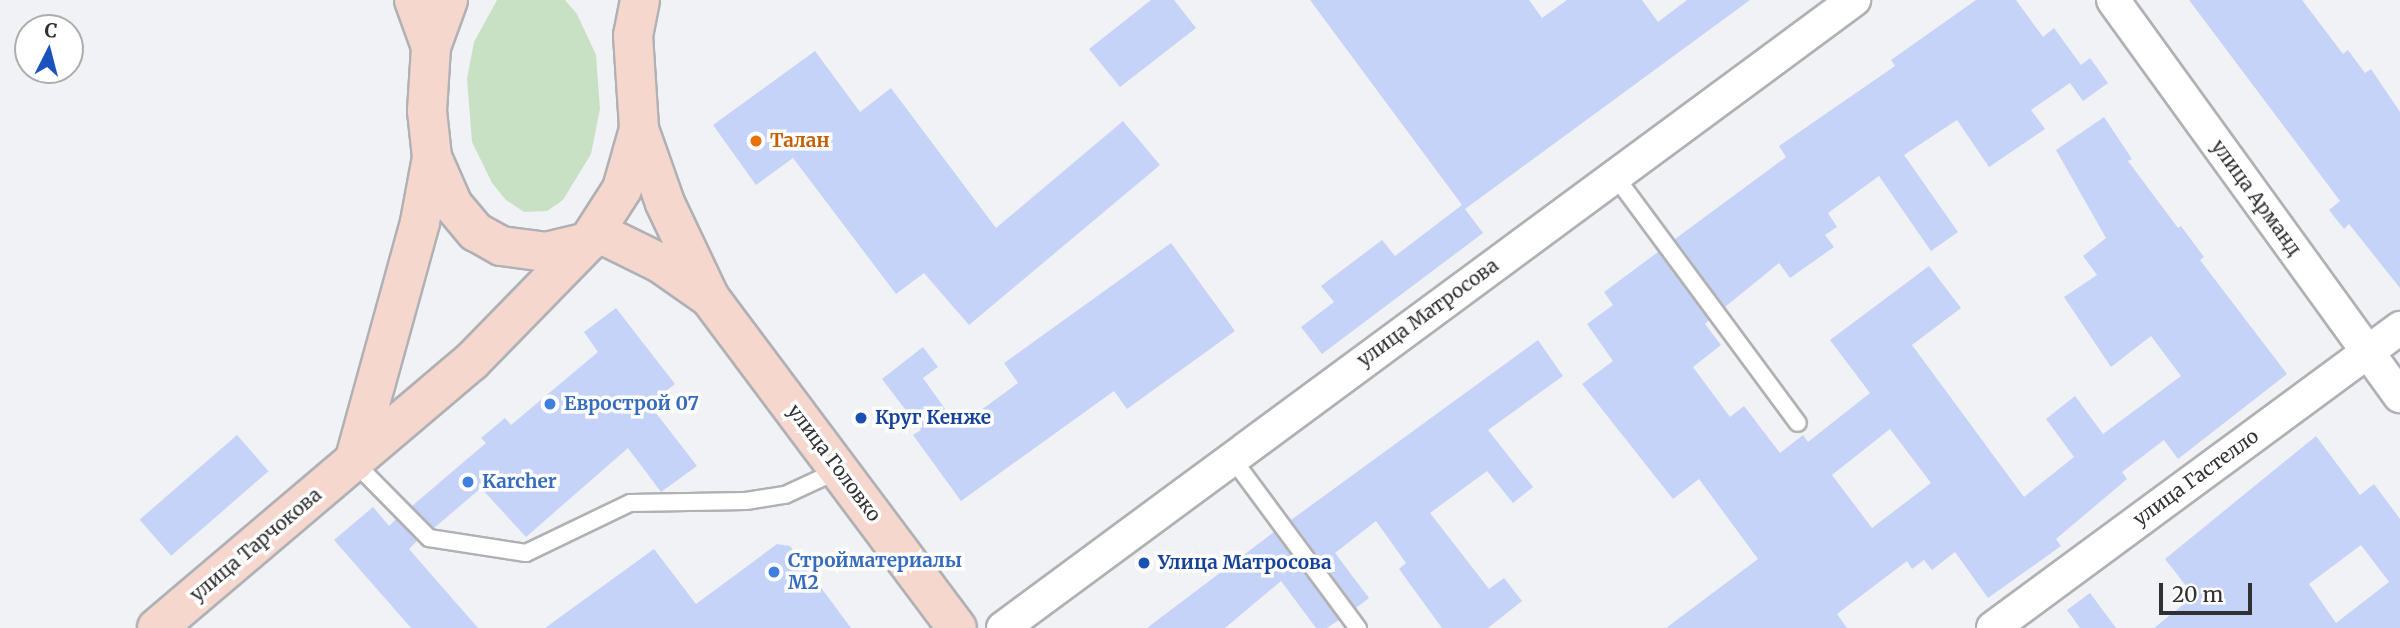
<!DOCTYPE html>
<meta charset="utf-8">
<style>
body{margin:0}
#map{position:relative;width:2400px;height:628px;overflow:hidden;background:#f1f2f5;font-family:Merriweather,serif}
div>[style]{position:absolute}
.green>*{inset:0;background:#c8e1c5}
.building>*{inset:0;background:#c6d3f8;transform-origin:0 0}
.roads{filter:drop-shadow(2px 0 #b0b1b4) drop-shadow(-2px 0 #b0b1b4) drop-shadow(0 2px #b0b1b4) drop-shadow(0 -2px #b0b1b4)}
.lane>*{height:16px;margin:-8px;padding:0 8px;transform-origin:8px;border-radius:8px;background:#fff}
.street>*{height:32px;margin:-16px;padding:0 16px;transform-origin:16px;border-radius:16px;background:#fff}
.secondary>*{height:38px;margin:-19px;padding:0 19px;transform-origin:19px;border-radius:19px;background:#f6d7ce}
.dots>*{width:19px;height:19px;translate:-50% -50%;box-sizing:border-box;border:4px solid #fff;border-radius:50%}
span{translate:-50% -50%;white-space:nowrap;text-align:center;line-height:1.15;-webkit-text-stroke:7px #fff;paint-order:stroke}
.food-label{font-size:19px;color:#c56008;font-weight:700}
.left{translate:0 -50%;text-align:left}
.street-label{font-size:19px;color:#303132}
.shop-label{font-size:19px;color:#366cbe;font-weight:700}
.transit-label{font-size:19px;color:#164399;font-weight:700}
.north{position:absolute;left:14px;top:14px;width:70px;height:70px;box-sizing:border-box;background:#fff;border:2px solid #acadad;border-radius:50%;rotate:6deg;font-size:19px;font-weight:700;line-height:28px;text-align:center;color:#303132}
.north::after{content:'';display:block;margin:auto;width:24px;height:32px;background:#1a52be;clip-path:polygon(50% 0,100% 100%,50% 72%,0 100%)}
.scale{position:absolute;left:2159px;top:583px;width:93px;height:32px;box-sizing:border-box;border:4px solid #303132;border-top:0;padding-left:9px;font-size:21px;line-height:24px;white-space:nowrap;color:#303132;-webkit-text-stroke:5px #fff;paint-order:stroke}
</style>
<div id="map">
<div class="green">
<i style="clip-path:polygon(497px 0,565px 0,577px 14px,596px 55px,600px 109px,591px 154px,563px 200px,547px 211px,524px 212px,506px 200px,492px 183px,472px 142px,467px 79px,474px 42px)"></i>
</div>
<div class="building">
<i style="clip-path:polygon(1151px 0,1174px 0,1196px 28px,1120px 87px,1089px 49px)"></i>
<i style="clip-path:polygon(1310px 0,1529px 0,1542px 18px,1567px 0,1642px 0,1658px 22px,1687px 0,1750px 0,1465px 209px,1483px 233px,1322px 354px,1301px 327px,1334px 302px,1321px 286px,1382px 240px,1395px 256px,1462px 205px)"></i>
<i style="clip-path:polygon(1976px 0,2016px 0,2043px 37px,2054px 28px,2081px 65px,2090px 58px,2108px 83px,2083px 101px,2070px 83px,2031px 110px,2045px 129px,1989px 167px,1957px 120px,1904px 155px,1958px 232px,1931px 251px,1879px 176px,1828px 213px,1837px 227px,1825px 235px,1834px 247px,1790px 278px,1779px 263px,1725px 307px,1675px 239px,1786px 157px,1779px 146px,1895px 66px,1891px 60px)"></i>
<i style="clip-path:polygon(2189px 0,2302px 0,2343px 54px,2348px 50px,2365px 73px,2371px 69px,2400px 112px,2400px 288px,2349px 224px,2344px 229px,2329px 210px,2340px 201px)"></i>
<i style="clip-path:polygon(815px 51px,860px 112px,891px 88px,996px 228px,1123px 121px,1160px 165px,969px 325px,924px 273px,896px 294px,793px 158px,756px 185px,713px 125px)"></i>
<i style="clip-path:polygon(evenodd,2104px 117px,2132px 159px,2128px 161px,2178px 228px,2181px 226px,2204px 257px,2200px 260px,2287px 374px,2178px 459px,2164px 440px,2122px 472px,2127px 479px,2056px 539px,2061px 546px,1988px 598px,1955px 552px,1932px 570px,1924px 560px,1912px 569px,1907px 561px,1837px 614px,1847px 628px,1666px 628px,1758px 559px,1699px 479px,1673px 499px,1582px 384px,1613px 361px,1587px 324px,1613px 305px,1604px 292px,1658px 252px,1709px 320px,1705px 324px,1721px 345px,1693px 367px,1730px 417px,1744px 406px,1780px 453px,1803px 435px,1808px 442px,1870px 393px,1830px 340px,1929px 266px,1961px 308px,1912px 345px,2024px 497px,2074px 457px,2046px 419px,2075px 396px,2103px 434px,2181px 376px,2151px 336px,2111px 367px,2064px 297px,2097px 275px,2083px 256px,2106px 238px,2056px 150px,2104px 117px,1890px 429px,1931px 483px,1872px 528px,1832px 475px,1890px 429px)"></i>
<i style="clip-path:polygon(1171px 243px,1235px 331px,1127px 409px,1114px 391px,961px 501px,913px 435px,921px 430px,882px 379px,923px 347px,938px 367px,923px 378px,958px 427px,1018px 383px,1004px 363px)"></i>
<i style="clip-path:polygon(616px 308px,675px 384px,649px 404px,697px 466px,661px 492px,628px 448px,526px 537px,481px 488px,434px 528px,412px 506px,486px 443px,481px 438px,505px 418px,511px 425px,598px 352px,584px 332px)"></i>
<i style="clip-path:polygon(1538px 340px,1563px 376px,1488px 430px,1533px 487px,1513px 503px,1487px 471px,1430px 513px,1489px 589px,1504px 578px,1522px 601px,1488px 628px,1442px 628px,1399px 569px,1406px 563px,1376px 521px,1335px 553px,1369px 598px,1356px 608px,1291px 520px)"></i>
<i style="left:237px;top:435px;width:48px;height:129px;rotate:49deg"></i>
<i style="clip-path:polygon(evenodd,2316px 436px,2360px 495px,2374px 484px,2400px 519px,2400px 628px,2154px 628px,2194px 596px,2165px 559px,2316px 436px,2361px 545px,2389px 582px,2336px 623px,2309px 584px,2361px 545px)"></i>
<i style="clip-path:polygon(373px 507px,389px 526px,396px 519px,417px 541px,409px 549px,478px 628px,411px 628px,334px 540px)"></i>
<i style="clip-path:polygon(1274px 532px,1339px 620px,1327px 628px,1316px 628px,1281px 581px,1225px 628px,1147px 628px)"></i>
<i style="clip-path:polygon(777px 544px,790px 546px,851px 628px,545px 628px,654px 549px,696px 604px)"></i>
<i style="clip-path:polygon(2090px 593px,2116px 628px,2080px 628px,2067px 610px)"></i>
</div>
<div class="roads">
<div class="lane">
<i style="left:1615px;top:176px;width:307px;rotate:53.5deg"></i>
<i style="left:1232px;top:458px;width:212px;rotate:53.5deg"></i>
<i style="left:354px;top:462px;width:107px;rotate:45.4deg"></i>
<i style="left:429px;top:538px;width:98px;rotate:8.8deg"></i>
<i style="left:526px;top:553px;width:115px;rotate:-25.7deg"></i>
<i style="left:630px;top:503px;width:116px;rotate:-1deg"></i>
<i style="left:746px;top:501px;width:39px;rotate:-9deg"></i>
<i style="left:785px;top:495px;width:60px;rotate:-24.8deg"></i>
</div>
<div class="street">
<i style="left:2113px;top:0;width:489px;rotate:54.1deg"></i>
<i style="left:1003px;top:628px;width:1058px;rotate:-36.43deg"></i>
<i style="left:1993px;top:628px;width:506px;rotate:-36.39deg"></i>
</div>
<div class="secondary">
<i style="left:414px;top:0;width:50px;rotate:70.1deg"></i>
<i style="left:640px;top:0;width:36px;rotate:101deg"></i>
<i style="left:633px;top:35px;width:94px;rotate:86.3deg"></i>
<i style="left:639px;top:129px;width:78px;rotate:70.6deg"></i>
<i style="left:665px;top:203px;width:105px;rotate:64.7deg"></i>
<i style="left:710px;top:298px;width:412px;rotate:53.2deg"></i>
<i style="left:432px;top:157px;width:52px;rotate:66.4deg"></i>
<i style="left:453px;top:205px;width:35px;rotate:50deg"></i>
<i style="left:476px;top:232px;width:29px;rotate:29deg"></i>
<i style="left:501px;top:246px;width:45px;rotate:7.6deg"></i>
<i style="left:546px;top:252px;width:43px;rotate:-13.4deg"></i>
<i style="left:597px;top:232px;width:70px;rotate:26.2deg"></i>
<i style="left:660px;top:263px;width:61px;rotate:35deg"></i>
<i style="left:354px;top:462px;width:249px;rotate:-74.6deg"></i>
<i style="left:420px;top:222px;width:66px;rotate:-79.5deg"></i>
<i style="left:432px;top:157px;width:46px;rotate:-96.2deg"></i>
<i style="left:427px;top:111px;width:64px;rotate:-86.4deg"></i>
<i style="left:431px;top:47px;width:50px;rotate:-70.1deg"></i>
<i style="left:157px;top:628px;width:412px;rotate:-40.3deg"></i>
<i style="left:471px;top:362px;width:168px;rotate:-45.7deg"></i>
<i style="left:588px;top:242px;width:63px;rotate:-57.3deg"></i>
<i style="left:622px;top:189px;width:62px;rotate:-74.2deg"></i>
</div>
</div>
<div class="dots">
<i style="left:756px;top:141px;background:#e8710a"></i>
<i style="left:550px;top:404px;background:#3f7fe0"></i>
<i style="left:861px;top:418px;background:#1a4fb4"></i>
<i style="left:468px;top:482px;background:#3f7fe0"></i>
<i style="left:1144px;top:563px;background:#1a4fb4"></i>
<i style="left:774px;top:572px;background:#3f7fe0"></i>
</div>
<div class="food-label">
<span class="left" style="left:770px;top:141px">Талан</span>
</div>
<div class="street-label">
<span style="left:2256px;top:198px;rotate:54deg">улица Арманд</span>
<span style="left:1428px;top:313px;rotate:-36deg">улица Матросова</span>
<span style="left:834px;top:463px;rotate:53deg">улица Головко</span>
<span style="left:2196px;top:478px;rotate:-36deg">улица Гастелло</span>
<span style="left:256px;top:545px;rotate:-40deg">улица Тарчокова</span>
</div>
<div class="shop-label">
<span class="left" style="left:564px;top:404px">Еврострой 07</span>
<span class="left" style="left:482px;top:482px">Kаrcher</span>
<span class="left" style="left:788px;top:572px">Стройматериалы<br>М2</span>
</div>
<div class="transit-label">
<span class="left" style="left:875px;top:418px">Круг Кенже</span>
<span class="left" style="left:1158px;top:563px">Улица Матросова</span>
</div>
<div class="north">С</div>
<div class="scale">20 m</div>
</div>
